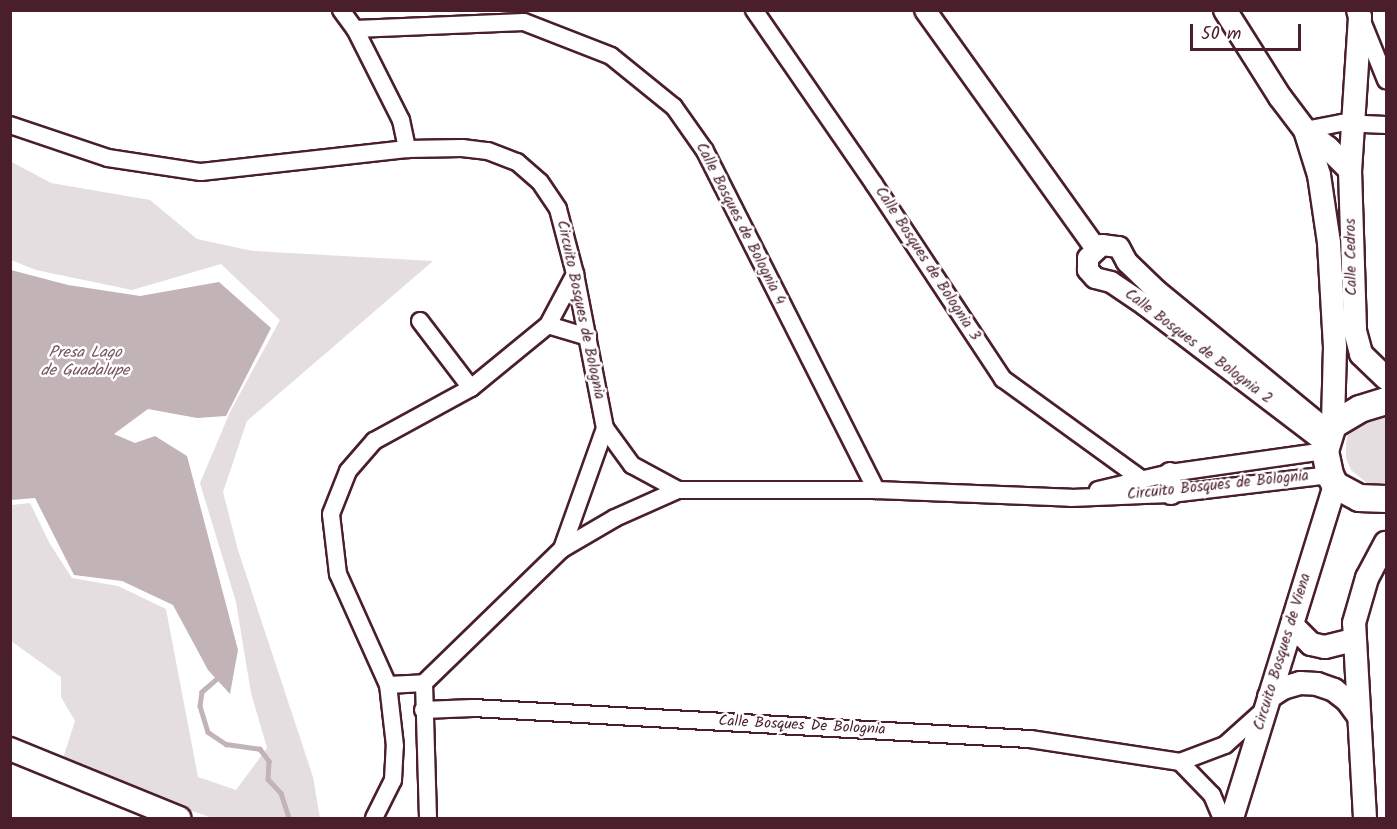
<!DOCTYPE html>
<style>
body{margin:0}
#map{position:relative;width:1397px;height:829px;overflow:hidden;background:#fff;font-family:Kalam,sans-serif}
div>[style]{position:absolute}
.green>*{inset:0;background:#e5dee0}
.water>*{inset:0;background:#c1b3b6}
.stream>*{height:4.5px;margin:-2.25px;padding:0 2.25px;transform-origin:2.25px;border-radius:2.25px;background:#c1b3b6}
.roads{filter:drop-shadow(2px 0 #4a1f2b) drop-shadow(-2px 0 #4a1f2b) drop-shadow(0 2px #4a1f2b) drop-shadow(0 -2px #4a1f2b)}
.minor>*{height:16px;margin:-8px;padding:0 8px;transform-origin:8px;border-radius:8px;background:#fff}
.tertiary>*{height:20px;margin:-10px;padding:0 10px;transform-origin:10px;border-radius:10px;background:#fff}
.secondary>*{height:22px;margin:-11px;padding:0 11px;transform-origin:11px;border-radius:11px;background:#fff}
.primary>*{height:26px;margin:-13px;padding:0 13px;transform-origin:13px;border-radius:13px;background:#fff}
span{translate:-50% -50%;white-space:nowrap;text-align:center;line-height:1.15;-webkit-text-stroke:5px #fff;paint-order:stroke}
.street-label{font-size:15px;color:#4a1f2b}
.water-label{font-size:16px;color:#74535c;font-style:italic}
.frame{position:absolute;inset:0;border:12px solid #4a1f2b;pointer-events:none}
.scale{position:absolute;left:1190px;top:24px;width:111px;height:27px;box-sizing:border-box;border:3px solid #4a1f2b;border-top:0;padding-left:8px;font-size:18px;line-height:21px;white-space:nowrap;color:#4a1f2b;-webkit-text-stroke:4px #fff;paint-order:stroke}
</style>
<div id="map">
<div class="green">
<i style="clip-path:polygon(10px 161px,51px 183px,150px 200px,197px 239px,253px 251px,433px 261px,247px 421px,223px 492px,238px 550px,313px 777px,320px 818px,212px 818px,127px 788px,63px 758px,75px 721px,61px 697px,61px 677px,11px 641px,11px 505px,30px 503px,50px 544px,72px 578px,118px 586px,166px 609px,198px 777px,236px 790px,267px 748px,251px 693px,236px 602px,200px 483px,230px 412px,280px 320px,221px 264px,132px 290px,36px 270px,11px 260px)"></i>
<i style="clip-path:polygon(1386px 409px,1386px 489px,1384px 489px,1367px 483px,1351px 470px,1346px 458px,1346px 444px,1348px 432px,1355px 423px)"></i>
</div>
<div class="water">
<i style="clip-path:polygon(11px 270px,68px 285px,140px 296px,219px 282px,271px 328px,226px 416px,197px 418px,148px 409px,114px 434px,135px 443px,155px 436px,187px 456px,238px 650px,230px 694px,208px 670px,173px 605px,122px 581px,74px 575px,35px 498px,11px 500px)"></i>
</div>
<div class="stream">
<i style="left:217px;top:679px;width:20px;rotate:139deg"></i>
<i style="left:202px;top:692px;width:14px;rotate:98deg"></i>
<i style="left:200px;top:706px;width:27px;rotate:73deg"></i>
<i style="left:208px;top:732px;width:22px;rotate:34deg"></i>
<i style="left:226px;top:744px;width:34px;rotate:8deg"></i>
<i style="left:260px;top:749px;width:15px;rotate:53deg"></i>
<i style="left:269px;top:761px;width:18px;rotate:93deg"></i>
<i style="left:268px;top:779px;width:19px;rotate:47deg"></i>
<i style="left:281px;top:793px;width:26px;rotate:72deg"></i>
</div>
<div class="roads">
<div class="minor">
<i style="left:341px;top:10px;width:24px;rotate:54deg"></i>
<i style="left:355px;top:29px;width:102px;rotate:63.2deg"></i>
<i style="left:401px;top:120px;width:30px;rotate:78deg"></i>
<i style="left:754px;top:10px;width:211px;rotate:55.4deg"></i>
<i style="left:874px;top:184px;width:234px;rotate:56.5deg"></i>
<i style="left:1003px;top:379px;width:169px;rotate:35.9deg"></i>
<i style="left:1362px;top:21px;width:64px;rotate:67.9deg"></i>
<i style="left:355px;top:29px;width:169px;rotate:-2.4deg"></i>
<i style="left:524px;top:22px;width:93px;rotate:21.3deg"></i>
<i style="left:611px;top:56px;width:81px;rotate:39deg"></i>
<i style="left:674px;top:107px;width:54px;rotate:54.8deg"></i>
<i style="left:705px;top:151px;width:380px;rotate:63.2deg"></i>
<i style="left:10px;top:125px;width:103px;rotate:18.6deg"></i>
<i style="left:108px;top:158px;width:94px;rotate:8.6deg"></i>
<i style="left:201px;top:172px;width:207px;rotate:-6.4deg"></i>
<i style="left:407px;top:149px;width:55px;rotate:-1deg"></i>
<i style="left:462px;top:148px;width:26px;rotate:7deg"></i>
<i style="left:488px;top:151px;width:31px;rotate:21deg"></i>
<i style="left:517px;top:162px;width:30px;rotate:41deg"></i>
<i style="left:540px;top:182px;width:32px;rotate:56deg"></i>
<i style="left:558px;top:209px;width:67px;rotate:75.3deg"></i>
<i style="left:575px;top:274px;width:157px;rotate:79deg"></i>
<i style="left:605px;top:428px;width:46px;rotate:53.9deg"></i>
<i style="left:632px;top:465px;width:52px;rotate:28.5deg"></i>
<i style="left:678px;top:490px;width:198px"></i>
<i style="left:876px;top:490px;width:195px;rotate:2.3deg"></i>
<i style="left:1071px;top:498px;width:100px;rotate:-2.3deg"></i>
<i style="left:1171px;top:494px;width:160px;rotate:-6.8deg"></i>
<i style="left:1305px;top:130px;width:38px;rotate:-11deg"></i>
<i style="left:1342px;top:123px;width:44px;rotate:2.6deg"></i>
<i style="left:420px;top:321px;width:84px;rotate:52.7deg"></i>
<i style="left:548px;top:325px;width:42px;rotate:16.7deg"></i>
<i style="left:1098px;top:490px;width:74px;rotate:-13.3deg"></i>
<i style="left:1170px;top:473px;width:157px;rotate:-8.1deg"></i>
<i style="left:562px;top:549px;width:61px;rotate:-30.3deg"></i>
<i style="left:615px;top:518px;width:69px;rotate:-24deg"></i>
<i style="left:424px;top:683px;width:135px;rotate:88.3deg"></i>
<i style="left:388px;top:685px;width:36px;rotate:-3deg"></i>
<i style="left:424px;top:683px;width:192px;rotate:-44.2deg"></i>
<i style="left:562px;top:549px;width:128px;rotate:-70.4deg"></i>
<i style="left:423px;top:710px;width:50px;rotate:-2.3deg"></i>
<i style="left:473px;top:708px;width:558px;rotate:3.19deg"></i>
<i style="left:1030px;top:739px;width:152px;rotate:8.7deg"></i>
<i style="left:1180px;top:762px;width:48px;rotate:-20.7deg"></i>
<i style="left:1225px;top:745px;width:54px;rotate:-42deg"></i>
<i style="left:1180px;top:762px;width:46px;rotate:45.9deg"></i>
<i style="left:1212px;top:795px;width:25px;rotate:67deg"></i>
<i style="left:374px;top:818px;width:42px;rotate:-63.4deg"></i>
<i style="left:393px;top:780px;width:34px;rotate:-87deg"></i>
<i style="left:395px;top:746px;width:61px;rotate:-96.5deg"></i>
<i style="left:388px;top:685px;width:122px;rotate:-114.2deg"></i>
<i style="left:338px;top:574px;width:60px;rotate:-96.7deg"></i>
<i style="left:331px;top:514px;width:46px;rotate:-68.4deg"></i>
<i style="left:348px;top:471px;width:40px;rotate:-49deg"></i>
<i style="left:374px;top:441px;width:111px;rotate:-28.7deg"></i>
<i style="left:471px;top:388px;width:99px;rotate:-39.3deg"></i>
<i style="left:548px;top:325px;width:58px;rotate:-62.1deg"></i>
</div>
<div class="tertiary">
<i style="left:925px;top:10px;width:294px;rotate:54.4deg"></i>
<i style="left:1326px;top:443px;width:228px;rotate:-142.7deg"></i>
<i style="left:1145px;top:305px;width:41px;rotate:-145.9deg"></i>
<i style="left:1111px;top:282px;width:16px;rotate:-166deg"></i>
<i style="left:1095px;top:278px;width:11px;rotate:-131deg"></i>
<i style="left:1088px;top:270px;width:12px;rotate:-90deg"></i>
<i style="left:1088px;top:258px;width:19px;rotate:-43deg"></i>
<i style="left:1102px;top:245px;width:17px;rotate:7deg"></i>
<i style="left:1119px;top:247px;width:17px;rotate:62deg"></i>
<i style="left:1127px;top:262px;width:40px;rotate:44deg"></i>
<i style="left:1156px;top:290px;width:224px;rotate:39.4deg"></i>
<i style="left:1170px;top:473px;width:21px;rotate:87deg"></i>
</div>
<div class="secondary">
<i style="left:1225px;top:10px;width:103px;rotate:57.7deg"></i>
<i style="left:1280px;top:97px;width:41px;rotate:52.9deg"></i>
<i style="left:1305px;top:130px;width:47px;rotate:72.7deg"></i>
<i style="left:1319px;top:175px;width:69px;rotate:81.6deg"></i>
<i style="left:1329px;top:243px;width:104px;rotate:86.7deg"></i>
<i style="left:1335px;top:347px;width:78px;rotate:91.5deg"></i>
<i style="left:1358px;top:10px;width:7px;rotate:74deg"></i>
<i style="left:1360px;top:17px;width:153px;rotate:93.7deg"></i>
<i style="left:1350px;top:170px;width:161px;rotate:88.2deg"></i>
<i style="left:1355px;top:331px;width:24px;rotate:75deg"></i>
<i style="left:1361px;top:354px;width:35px;rotate:44deg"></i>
<i style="left:1305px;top:130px;width:29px;rotate:38deg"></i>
<i style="left:1328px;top:148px;width:31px;rotate:45deg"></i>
<i style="left:1292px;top:625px;width:27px;rotate:45deg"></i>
<i style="left:1311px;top:644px;width:14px;rotate:12deg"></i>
<i style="left:1325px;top:647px;width:29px;rotate:-14deg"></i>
<i style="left:1269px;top:697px;width:17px;rotate:-33deg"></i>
<i style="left:1283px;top:688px;width:18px;rotate:-16deg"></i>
<i style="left:1300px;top:683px;width:17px;rotate:3deg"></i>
<i style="left:1317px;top:684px;width:18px;rotate:19deg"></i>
<i style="left:1334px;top:690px;width:16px;rotate:38deg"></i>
<i style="left:1347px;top:700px;width:17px;rotate:54deg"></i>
<i style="left:10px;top:749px;width:183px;rotate:22.2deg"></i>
<i style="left:1232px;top:818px;width:349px;rotate:-72.8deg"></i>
<i style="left:1365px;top:818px;width:195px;rotate:-93.2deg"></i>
<i style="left:1354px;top:623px;width:47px;rotate:-73.9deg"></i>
<i style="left:1367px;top:578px;width:40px;rotate:-62deg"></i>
</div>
<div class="primary">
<i style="left:1386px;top:401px;width:27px;rotate:163deg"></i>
<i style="left:1360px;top:409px;width:31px;rotate:149deg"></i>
<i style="left:1333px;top:425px;width:27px;rotate:107deg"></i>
<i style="left:1325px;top:451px;width:25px;rotate:78deg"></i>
<i style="left:1330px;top:475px;width:11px;rotate:63deg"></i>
<i style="left:1335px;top:485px;width:27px;rotate:28deg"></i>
<i style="left:1359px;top:498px;width:27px;rotate:2deg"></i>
</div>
</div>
<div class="street-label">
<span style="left:740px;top:224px;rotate:63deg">Calle Bosques de Bolognia 4</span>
<span style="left:1352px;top:257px;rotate:-91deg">Calle Cedros</span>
<span style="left:927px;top:264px;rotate:57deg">Calle Bosques de Bolognia 3</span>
<span style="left:580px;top:310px;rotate:78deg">Circuito Bosques de Bolognia</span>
<span style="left:1198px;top:347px;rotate:37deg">Calle Bosques de Bolognia 2</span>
<span style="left:1218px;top:486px;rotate:-6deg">Circuito Bosques de Bolognia</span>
<span style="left:1283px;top:652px;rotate:-73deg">Circuito Bosques de Viena</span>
<span style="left:802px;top:726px;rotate:3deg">Calle Bosques De Bolognia</span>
</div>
<div class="water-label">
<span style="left:85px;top:362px">Presa Lago<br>de Guadalupe</span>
</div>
<div class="frame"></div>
<div class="scale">50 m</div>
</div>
